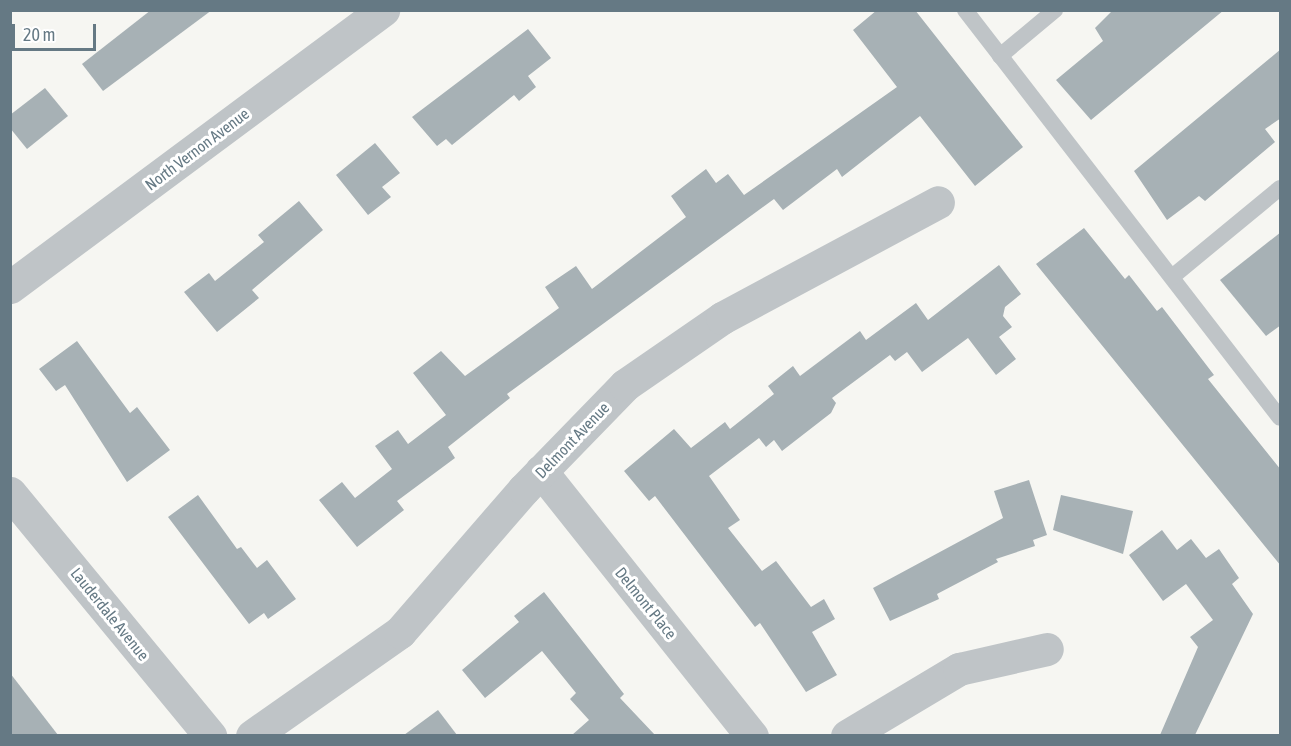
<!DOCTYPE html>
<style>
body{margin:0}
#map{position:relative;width:1291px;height:746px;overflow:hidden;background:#f6f6f2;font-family:"Asap Condensed",sans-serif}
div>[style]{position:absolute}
.building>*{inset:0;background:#a7b1b5}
.lane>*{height:16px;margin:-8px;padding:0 8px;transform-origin:8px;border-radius:8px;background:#bfc4c7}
.street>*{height:33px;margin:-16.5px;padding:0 16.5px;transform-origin:16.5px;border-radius:16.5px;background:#bfc4c7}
span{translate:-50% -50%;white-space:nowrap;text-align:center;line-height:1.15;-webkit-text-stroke:6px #fff;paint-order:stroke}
.street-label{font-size:16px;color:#657984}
.frame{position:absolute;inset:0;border:12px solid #657984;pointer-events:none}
.scale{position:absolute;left:12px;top:24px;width:84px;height:27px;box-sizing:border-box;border:3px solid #657984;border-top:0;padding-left:8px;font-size:18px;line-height:21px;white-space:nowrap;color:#657984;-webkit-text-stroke:4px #fff;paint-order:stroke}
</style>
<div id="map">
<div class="building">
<i style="clip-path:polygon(151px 10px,212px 10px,103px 91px,82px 64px)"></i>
<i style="clip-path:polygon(877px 10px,915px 10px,1023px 147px,975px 186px,920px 116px,842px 177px,837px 169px,783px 210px,774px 199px,507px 394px,510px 398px,448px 447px,455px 458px,397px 501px,404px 510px,357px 547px,319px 500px,342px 482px,355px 498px,392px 469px,375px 446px,398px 430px,408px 444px,446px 415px,413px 373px,441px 351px,465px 376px,559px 308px,545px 287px,576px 266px,592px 289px,686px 217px,671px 196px,706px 169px,716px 183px,728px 174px,744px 195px,897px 87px,853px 30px)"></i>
<i style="clip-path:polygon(1113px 10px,1224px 10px,1091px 120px,1056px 80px,1103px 41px,1095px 28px)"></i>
<i style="clip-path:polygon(528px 29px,551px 58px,528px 76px,536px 87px,519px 101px,514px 95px,452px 145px,446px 139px,437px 146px,412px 117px)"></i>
<i style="clip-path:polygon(1281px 49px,1281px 118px,1265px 129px,1275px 142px,1205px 201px,1199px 196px,1167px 220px,1134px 171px)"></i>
<i style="clip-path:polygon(45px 88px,68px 116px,27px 149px,10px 128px,10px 115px)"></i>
<i style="clip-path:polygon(375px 143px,400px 173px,382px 187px,391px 197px,368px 215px,336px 175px)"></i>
<i style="clip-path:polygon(299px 201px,323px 230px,252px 290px,259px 298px,217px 332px,184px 292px,209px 273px,215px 281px,264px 242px,258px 235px)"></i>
<i style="clip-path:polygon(1084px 228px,1125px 279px,1129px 275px,1157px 311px,1162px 307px,1214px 375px,1208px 379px,1281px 470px,1281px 566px,1036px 264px)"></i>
<i style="clip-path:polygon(1281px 232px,1281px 325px,1266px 336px,1220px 280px)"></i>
<i style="clip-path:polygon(999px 265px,1021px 294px,1005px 307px,1003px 316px,1012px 327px,999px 337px,1016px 359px,996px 375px,968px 338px,922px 372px,907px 352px,895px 361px,890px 355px,832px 398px,836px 403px,831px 413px,782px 451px,774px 440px,766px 447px,759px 438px,709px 476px,740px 520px,728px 528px,762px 571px,776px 561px,811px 607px,824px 599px,835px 619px,812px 632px,837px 675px,806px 692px,760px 623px,755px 627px,655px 496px,649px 501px,624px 471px,674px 429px,691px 448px,725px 422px,730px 429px,774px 394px,768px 386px,793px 366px,800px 376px,860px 331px,866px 340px,916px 303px,928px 320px)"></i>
<i style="clip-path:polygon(77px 341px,130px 413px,137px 407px,170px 450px,127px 482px,65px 385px,56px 391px,39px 369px)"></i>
<i style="clip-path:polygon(1029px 480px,1047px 535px,1033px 540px,1035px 546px,996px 559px,998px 562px,937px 594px,939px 599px,890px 621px,873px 588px,1003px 518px,994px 491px)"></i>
<i style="clip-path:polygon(198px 495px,237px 549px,241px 547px,257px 568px,267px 560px,296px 599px,268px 619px,264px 613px,249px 624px,168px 517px)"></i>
<i style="clip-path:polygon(1061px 495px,1133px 511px,1123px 554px,1053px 530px)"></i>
<i style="clip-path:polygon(1162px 530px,1177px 550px,1191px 539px,1206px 558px,1219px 549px,1239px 578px,1232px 584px,1253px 614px,1195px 735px,1160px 735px,1198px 647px,1190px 637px,1213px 620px,1186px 584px,1163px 601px,1129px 555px)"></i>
<i style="clip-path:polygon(544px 592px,624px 694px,620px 698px,655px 735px,572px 735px,589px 720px,570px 699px,576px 693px,542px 651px,485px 698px,462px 670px,519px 622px,514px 616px)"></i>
<i style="clip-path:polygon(10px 673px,58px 735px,10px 735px)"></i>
<i style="clip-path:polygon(438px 710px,457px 735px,404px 735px)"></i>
</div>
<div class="lane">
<i style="left:965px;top:10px;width:515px;rotate:52.33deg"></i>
<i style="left:1000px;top:56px;width:72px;rotate:-39.9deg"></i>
<i style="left:1172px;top:277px;width:140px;rotate:-39.5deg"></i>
</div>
<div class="street">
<i style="left:10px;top:287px;width:465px;rotate:-36.6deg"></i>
<i style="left:541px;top:471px;width:339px;rotate:51.5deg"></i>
<i style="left:10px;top:493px;width:315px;rotate:50.5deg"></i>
<i style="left:252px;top:736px;width:181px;rotate:-35.1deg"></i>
<i style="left:400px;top:632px;width:189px;rotate:-49.1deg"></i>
<i style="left:524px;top:489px;width:145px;rotate:-45.8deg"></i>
<i style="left:625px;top:385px;width:118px;rotate:-34.6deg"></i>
<i style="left:722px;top:318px;width:245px;rotate:-28.2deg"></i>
<i style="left:847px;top:736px;width:131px;rotate:-30.9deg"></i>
<i style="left:959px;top:669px;width:90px;rotate:-12.8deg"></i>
</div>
<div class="street-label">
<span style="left:197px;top:149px;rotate:-37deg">North Vernon Avenue</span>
<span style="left:572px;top:440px;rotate:-46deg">Delmont Avenue</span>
<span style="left:646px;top:603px;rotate:51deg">Delmont Place</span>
<span style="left:110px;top:614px;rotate:51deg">Lauderdale Avenue</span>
</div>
<div class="frame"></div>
<div class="scale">20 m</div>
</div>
